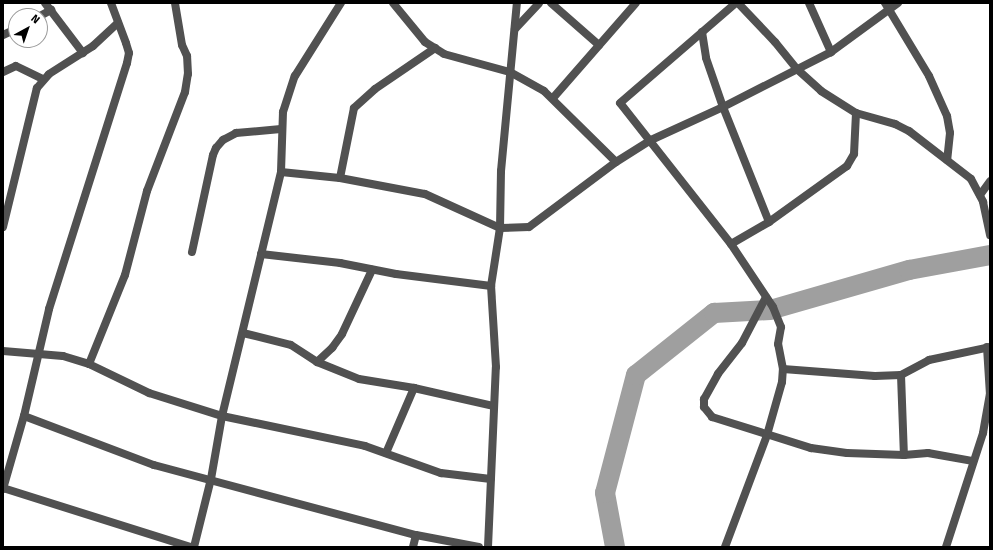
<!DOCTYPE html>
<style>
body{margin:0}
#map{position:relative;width:993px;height:550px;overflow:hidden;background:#fff;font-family:"Fira Sans",sans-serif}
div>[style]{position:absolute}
.river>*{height:20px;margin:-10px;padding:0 10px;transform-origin:10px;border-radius:10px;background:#9f9f9f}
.street>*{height:8px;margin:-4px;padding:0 4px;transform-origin:4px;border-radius:4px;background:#515151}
span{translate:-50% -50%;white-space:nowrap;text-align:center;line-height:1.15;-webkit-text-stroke:3px #fff;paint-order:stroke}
.frame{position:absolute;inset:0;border:4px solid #000;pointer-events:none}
.north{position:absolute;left:8px;top:8px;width:40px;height:40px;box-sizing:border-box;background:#fff;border:1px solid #999;border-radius:50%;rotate:40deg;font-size:11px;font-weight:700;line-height:16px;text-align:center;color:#000}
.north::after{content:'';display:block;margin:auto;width:14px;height:18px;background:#000;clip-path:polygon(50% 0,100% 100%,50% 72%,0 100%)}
</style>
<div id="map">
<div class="river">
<i style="left:615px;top:547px;width:55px;rotate:-100.5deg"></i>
<i style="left:605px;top:493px;width:122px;rotate:-75.3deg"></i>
<i style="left:636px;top:375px;width:100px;rotate:-38.5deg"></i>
<i style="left:714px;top:313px;width:56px;rotate:-3.1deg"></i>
<i style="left:770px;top:310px;width:145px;rotate:-16.1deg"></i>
<i style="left:909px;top:270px;width:82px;rotate:-10.5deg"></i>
</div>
<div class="street">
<i style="left:45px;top:3px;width:63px;rotate:52.8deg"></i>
<i style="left:393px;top:3px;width:50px;rotate:50.6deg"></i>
<i style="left:425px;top:42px;width:22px;rotate:32deg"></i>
<i style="left:444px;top:54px;width:68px;rotate:15.3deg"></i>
<i style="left:510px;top:72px;width:39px;rotate:29deg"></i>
<i style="left:544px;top:91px;width:101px;rotate:44.6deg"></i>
<i style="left:551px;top:3px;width:64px;rotate:41.2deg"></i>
<i style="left:738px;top:3px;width:54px;rotate:46.5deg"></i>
<i style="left:775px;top:42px;width:36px;rotate:51deg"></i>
<i style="left:798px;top:70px;width:31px;rotate:42deg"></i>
<i style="left:821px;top:91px;width:41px;rotate:32.2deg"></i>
<i style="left:856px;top:113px;width:41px;rotate:15.8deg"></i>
<i style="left:895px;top:124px;width:16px;rotate:27deg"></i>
<i style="left:909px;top:131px;width:78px;rotate:37.7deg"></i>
<i style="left:971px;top:179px;width:26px;rotate:62deg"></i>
<i style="left:983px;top:202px;width:34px;rotate:78deg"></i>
<i style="left:809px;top:3px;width:54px;rotate:65.8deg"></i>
<i style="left:885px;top:3px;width:85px;rotate:58.9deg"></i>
<i style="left:929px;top:76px;width:44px;rotate:65.8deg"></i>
<i style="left:947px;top:116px;width:17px;rotate:80deg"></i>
<i style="left:950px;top:133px;width:27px;rotate:96deg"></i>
<i style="left:40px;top:16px;width:13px;rotate:-29deg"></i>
<i style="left:515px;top:29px;width:35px;rotate:-47deg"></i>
<i style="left:702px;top:32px;width:26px;rotate:81deg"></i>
<i style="left:706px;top:58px;width:52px;rotate:70.9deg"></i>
<i style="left:723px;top:107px;width:124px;rotate:68.2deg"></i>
<i style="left:3px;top:35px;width:14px;rotate:-25deg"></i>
<i style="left:3px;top:72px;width:14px;rotate:-25deg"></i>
<i style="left:16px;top:66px;width:30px;rotate:26deg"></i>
<i style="left:553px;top:98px;width:126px;rotate:-48.9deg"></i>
<i style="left:281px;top:172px;width:59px;rotate:5.8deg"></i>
<i style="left:340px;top:178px;width:86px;rotate:10.7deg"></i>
<i style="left:425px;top:194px;width:82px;rotate:24.4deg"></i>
<i style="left:500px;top:228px;width:29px;rotate:-2deg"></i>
<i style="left:529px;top:227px;width:109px;rotate:-36.8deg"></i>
<i style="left:616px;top:162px;width:41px;rotate:-32.2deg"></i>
<i style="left:651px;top:140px;width:79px;rotate:-24.6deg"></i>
<i style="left:723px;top:107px;width:121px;rotate:-27deg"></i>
<i style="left:831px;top:52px;width:83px;rotate:-36.2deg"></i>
<i style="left:340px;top:178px;width:71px;rotate:-78.7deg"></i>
<i style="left:354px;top:108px;width:28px;rotate:-42deg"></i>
<i style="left:375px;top:89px;width:73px;rotate:-34.3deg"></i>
<i style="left:980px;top:195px;width:17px;rotate:-54deg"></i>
<i style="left:3px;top:227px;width:143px;rotate:-76.3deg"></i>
<i style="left:37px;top:88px;width:18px;rotate:-49deg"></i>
<i style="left:49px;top:74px;width:52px;rotate:-32.5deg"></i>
<i style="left:93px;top:46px;width:34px;rotate:-43deg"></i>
<i style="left:731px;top:244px;width:44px;rotate:-30.1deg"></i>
<i style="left:769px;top:222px;width:96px;rotate:-35.7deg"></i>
<i style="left:847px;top:166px;width:14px;rotate:-60deg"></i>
<i style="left:854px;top:154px;width:41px;rotate:-87.2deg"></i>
<i style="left:192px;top:252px;width:99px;rotate:-77.8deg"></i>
<i style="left:213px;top:155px;width:8px;rotate:-67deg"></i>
<i style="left:216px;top:148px;width:11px;rotate:-49deg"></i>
<i style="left:223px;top:140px;width:15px;rotate:-28deg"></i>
<i style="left:236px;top:133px;width:45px;rotate:-5.1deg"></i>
<i style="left:261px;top:254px;width:80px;rotate:6.5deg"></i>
<i style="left:340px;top:263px;width:57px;rotate:11.1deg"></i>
<i style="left:396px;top:274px;width:96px;rotate:7.2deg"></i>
<i style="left:766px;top:297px;width:52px;rotate:117.6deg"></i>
<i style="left:742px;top:343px;width:39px;rotate:128deg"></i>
<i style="left:718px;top:374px;width:29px;rotate:119deg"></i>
<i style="left:704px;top:399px;width:8px;rotate:90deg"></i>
<i style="left:704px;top:407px;width:13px;rotate:51deg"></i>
<i style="left:712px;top:417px;width:104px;rotate:17.4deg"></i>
<i style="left:811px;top:448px;width:36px;rotate:8deg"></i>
<i style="left:847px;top:453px;width:57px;rotate:2deg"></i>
<i style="left:904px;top:455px;width:24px;rotate:-5deg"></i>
<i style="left:928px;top:453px;width:46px;rotate:10.1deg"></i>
<i style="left:243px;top:333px;width:49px;rotate:14deg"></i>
<i style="left:291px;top:345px;width:31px;rotate:33deg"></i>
<i style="left:317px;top:362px;width:45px;rotate:22deg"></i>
<i style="left:359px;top:379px;width:56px;rotate:9.3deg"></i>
<i style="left:414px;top:388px;width:82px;rotate:12.7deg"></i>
<i style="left:3px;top:351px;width:60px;rotate:4.8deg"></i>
<i style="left:63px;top:356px;width:27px;rotate:17deg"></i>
<i style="left:89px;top:364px;width:67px;rotate:25.8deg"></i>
<i style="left:149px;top:393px;width:77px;rotate:17.5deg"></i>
<i style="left:222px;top:416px;width:146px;rotate:11.8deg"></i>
<i style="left:365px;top:446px;width:81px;rotate:19.6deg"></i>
<i style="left:441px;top:473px;width:50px;rotate:6.8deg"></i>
<i style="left:317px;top:362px;width:21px;rotate:-43deg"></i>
<i style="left:332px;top:348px;width:17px;rotate:-54deg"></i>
<i style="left:342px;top:334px;width:71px;rotate:-64.9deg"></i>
<i style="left:89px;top:364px;width:96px;rotate:-68deg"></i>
<i style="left:125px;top:275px;width:87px;rotate:-75.3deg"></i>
<i style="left:147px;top:191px;width:106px;rotate:-69deg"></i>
<i style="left:185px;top:92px;width:18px;rotate:-81deg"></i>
<i style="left:188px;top:74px;width:18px;rotate:-93deg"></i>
<i style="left:187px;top:56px;width:12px;rotate:-114deg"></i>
<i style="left:182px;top:45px;width:43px;rotate:-99.5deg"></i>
<i style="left:783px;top:369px;width:92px;rotate:4.4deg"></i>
<i style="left:875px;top:376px;width:26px;rotate:-2deg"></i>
<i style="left:901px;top:375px;width:32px;rotate:-28deg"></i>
<i style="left:929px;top:360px;width:62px;rotate:-12deg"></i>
<i style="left:901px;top:375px;width:80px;rotate:87.9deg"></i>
<i style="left:24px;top:416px;width:139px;rotate:20.7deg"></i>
<i style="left:154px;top:465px;width:271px;rotate:15deg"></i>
<i style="left:416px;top:535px;width:64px;rotate:10.8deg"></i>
<i style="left:386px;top:453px;width:71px;rotate:-66.7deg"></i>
<i style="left:3px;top:488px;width:196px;rotate:17.5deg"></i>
<i style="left:3px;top:489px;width:76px;rotate:-74deg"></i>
<i style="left:24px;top:416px;width:110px;rotate:-76.8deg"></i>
<i style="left:49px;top:309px;width:258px;rotate:-72.4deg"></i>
<i style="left:127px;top:63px;width:10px;rotate:-79deg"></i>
<i style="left:129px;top:53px;width:10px;rotate:-107deg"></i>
<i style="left:126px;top:43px;width:43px;rotate:-110.6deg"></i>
<i style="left:194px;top:547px;width:70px;rotate:-76deg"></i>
<i style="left:211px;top:479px;width:64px;rotate:-80.1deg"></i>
<i style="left:222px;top:416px;width:251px;rotate:-76.4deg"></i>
<i style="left:281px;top:172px;width:60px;rotate:-88.1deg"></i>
<i style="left:283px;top:112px;width:38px;rotate:-72deg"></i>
<i style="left:295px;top:76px;width:86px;rotate:-57.8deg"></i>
<i style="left:413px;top:547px;width:12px;rotate:-76deg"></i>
<i style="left:488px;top:547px;width:180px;rotate:-87.5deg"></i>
<i style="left:496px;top:367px;width:81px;rotate:-93.5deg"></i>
<i style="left:491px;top:286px;width:59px;rotate:-81.2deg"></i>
<i style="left:500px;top:228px;width:57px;rotate:-89deg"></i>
<i style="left:501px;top:171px;width:169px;rotate:-84.6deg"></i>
<i style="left:725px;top:547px;width:120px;rotate:-69.4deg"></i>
<i style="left:767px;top:435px;width:55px;rotate:-74.2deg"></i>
<i style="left:782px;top:382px;width:13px;rotate:-86deg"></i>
<i style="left:783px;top:369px;width:25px;rotate:-101deg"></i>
<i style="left:778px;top:344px;width:17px;rotate:-80deg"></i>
<i style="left:781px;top:327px;width:22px;rotate:-112deg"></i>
<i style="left:773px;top:307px;width:76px;rotate:-123.7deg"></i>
<i style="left:731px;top:244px;width:179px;rotate:-128.2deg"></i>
<i style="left:620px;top:103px;width:153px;rotate:-40.8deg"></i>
<i style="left:946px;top:547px;width:120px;rotate:-72deg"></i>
<i style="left:983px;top:433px;width:39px;rotate:-80deg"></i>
<i style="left:990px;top:395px;width:48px;rotate:-93.6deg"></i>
</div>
<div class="frame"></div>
<div class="north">N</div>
</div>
